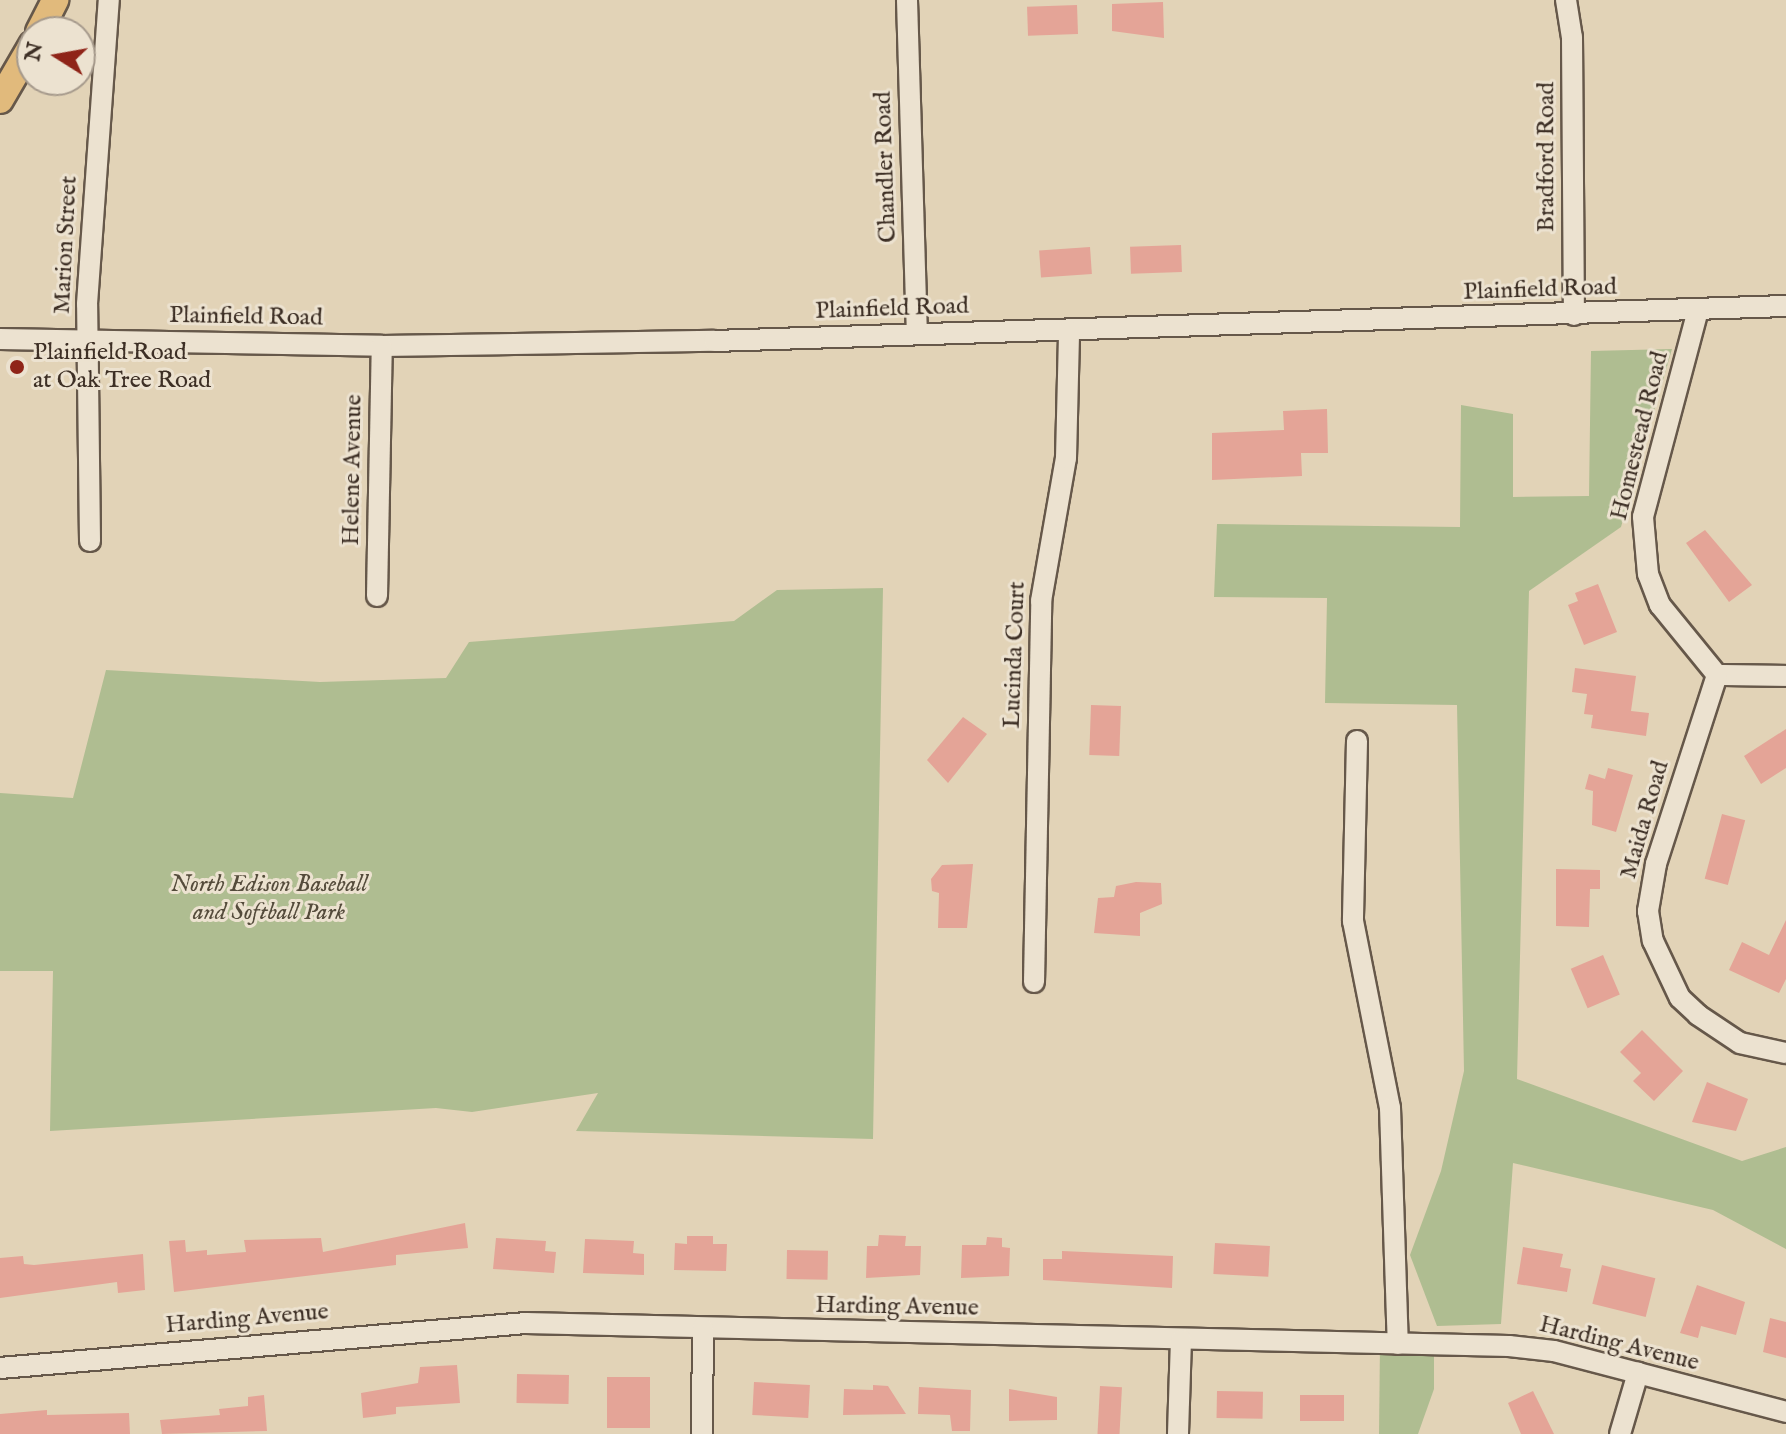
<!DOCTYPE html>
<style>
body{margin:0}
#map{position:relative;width:1786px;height:1434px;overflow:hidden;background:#e2d3b7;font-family:"IM FELL English",serif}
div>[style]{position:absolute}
.green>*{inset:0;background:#afbd91}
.building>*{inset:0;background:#e4a497;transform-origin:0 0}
.roads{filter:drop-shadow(2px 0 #66584a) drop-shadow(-2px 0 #66584a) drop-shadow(0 2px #66584a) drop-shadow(0 -2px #66584a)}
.minor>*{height:20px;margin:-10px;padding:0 10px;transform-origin:10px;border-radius:10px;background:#ece2d0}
.major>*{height:26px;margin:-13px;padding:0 13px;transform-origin:13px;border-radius:13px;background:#e1ba7c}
.dots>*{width:22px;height:22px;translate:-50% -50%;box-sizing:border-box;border:4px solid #ece2d0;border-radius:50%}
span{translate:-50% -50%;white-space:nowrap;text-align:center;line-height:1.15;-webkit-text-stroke:6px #ece2d0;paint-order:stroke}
.street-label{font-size:24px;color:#3d2f25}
.poi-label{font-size:24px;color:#3d2f25}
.left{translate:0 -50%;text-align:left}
.park-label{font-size:24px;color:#544b3b;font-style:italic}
.north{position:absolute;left:16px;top:16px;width:80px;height:80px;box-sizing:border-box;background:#ece2d0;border:2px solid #a69a8c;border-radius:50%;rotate:281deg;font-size:22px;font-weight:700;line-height:32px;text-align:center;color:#3d2f25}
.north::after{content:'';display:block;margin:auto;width:28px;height:36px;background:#8f2418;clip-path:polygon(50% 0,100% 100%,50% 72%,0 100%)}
</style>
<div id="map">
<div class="green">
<i style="clip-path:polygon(1672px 349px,1621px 527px,1529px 591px,1517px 1079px,1742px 1161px,1786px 1147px,1786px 1249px,1713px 1210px,1513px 1163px,1501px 1324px,1437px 1326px,1410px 1255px,1441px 1171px,1464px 1071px,1457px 705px,1325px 703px,1327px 598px,1214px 597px,1217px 524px,1460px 527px,1461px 405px,1513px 414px,1513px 497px,1589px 496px,1591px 351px)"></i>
<i style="clip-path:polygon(883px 588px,873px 1139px,576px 1131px,598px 1093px,472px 1112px,436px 1108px,50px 1131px,53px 971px,0 971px,0 793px,73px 798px,106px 670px,320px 682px,446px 678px,469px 642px,734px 621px,777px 590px)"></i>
<i style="clip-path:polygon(1380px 1344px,1434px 1345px,1434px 1389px,1418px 1434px,1379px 1434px)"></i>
</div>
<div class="building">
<i style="clip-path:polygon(1163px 2px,1164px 38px,1112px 31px,1112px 4px)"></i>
<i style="left:1077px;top:5px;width:29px;height:50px;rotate:88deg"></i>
<i style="left:1181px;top:245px;width:27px;height:51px;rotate:88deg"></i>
<i style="left:1090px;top:247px;width:27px;height:51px;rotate:86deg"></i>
<i style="clip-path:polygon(1327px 409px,1328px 453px,1301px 453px,1302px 476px,1212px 480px,1212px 433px,1284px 430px,1283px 411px)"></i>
<i style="clip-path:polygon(1705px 530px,1752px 585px,1729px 602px,1686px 543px)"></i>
<i style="clip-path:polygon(1598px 584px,1617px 632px,1584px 645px,1568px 605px,1578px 601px,1575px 593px)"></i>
<i style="clip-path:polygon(1575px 668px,1636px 676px,1631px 711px,1649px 713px,1646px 736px,1591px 728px,1593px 715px,1584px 714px,1587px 694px,1572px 692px)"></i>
<i style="left:1091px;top:705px;width:30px;height:50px;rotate:2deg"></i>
<i style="clip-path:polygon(963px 717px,987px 734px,948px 783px,927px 760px)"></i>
<i style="clip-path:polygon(1786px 729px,1786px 768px,1761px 784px,1744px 756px)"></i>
<i style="clip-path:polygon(1608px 768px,1633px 775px,1616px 832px,1592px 825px,1593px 791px,1585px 789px,1589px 774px,1605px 779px)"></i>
<i style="left:1722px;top:814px;width:24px;height:67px;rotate:15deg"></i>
<i style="clip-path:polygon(973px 864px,967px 928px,938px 928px,939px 893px,932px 891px,931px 879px,942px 865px)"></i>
<i style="clip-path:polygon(1556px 869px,1600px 870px,1600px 889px,1590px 889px,1589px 927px,1556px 926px)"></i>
<i style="clip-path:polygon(1136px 882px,1161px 883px,1162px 904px,1140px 913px,1140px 936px,1094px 933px,1098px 898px,1114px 897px,1116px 886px)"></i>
<i style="clip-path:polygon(1786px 920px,1786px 979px,1779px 993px,1729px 970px,1742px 942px,1769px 955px)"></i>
<i style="left:1603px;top:955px;width:43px;height:35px;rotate:67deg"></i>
<i style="clip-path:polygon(1642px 1030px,1683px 1071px,1654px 1101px,1633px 1081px,1641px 1073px,1620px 1052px)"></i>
<i style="clip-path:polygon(1707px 1082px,1748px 1099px,1736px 1131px,1692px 1122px)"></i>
<i style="clip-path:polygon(465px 1223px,468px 1248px,396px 1255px,396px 1265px,174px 1292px,169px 1241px,185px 1240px,186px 1252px,207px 1250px,207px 1255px,246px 1252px,244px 1240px,321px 1238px,323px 1252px)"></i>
<i style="clip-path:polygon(879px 1235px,906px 1236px,905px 1246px,921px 1246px,920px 1275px,866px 1278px,867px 1246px,878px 1246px)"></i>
<i style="clip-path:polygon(687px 1236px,713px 1236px,713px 1244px,727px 1244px,726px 1271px,674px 1270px,675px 1243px,687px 1244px)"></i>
<i style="clip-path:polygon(987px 1237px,1002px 1238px,1002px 1247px,1010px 1248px,1009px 1276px,961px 1278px,962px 1245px,986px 1245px)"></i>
<i style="clip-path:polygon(496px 1238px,546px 1241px,545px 1251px,556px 1252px,554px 1273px,493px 1269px)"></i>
<i style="clip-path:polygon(585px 1239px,634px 1241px,633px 1253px,644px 1254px,644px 1275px,583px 1273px)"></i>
<i style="left:1215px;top:1243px;width:55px;height:31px;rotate:3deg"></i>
<i style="clip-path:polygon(1523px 1247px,1563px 1254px,1560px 1267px,1571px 1269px,1567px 1292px,1517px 1284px)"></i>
<i style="left:787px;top:1250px;width:41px;height:29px;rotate:1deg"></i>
<i style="clip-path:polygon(1062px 1251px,1173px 1256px,1172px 1288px,1043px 1280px,1043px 1259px,1062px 1259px)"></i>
<i style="clip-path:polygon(143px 1254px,145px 1290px,118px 1293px,117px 1282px,0 1298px,0 1258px,23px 1256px,24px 1264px,34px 1265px)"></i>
<i style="left:1602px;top:1265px;width:55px;height:40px;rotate:14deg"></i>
<i style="clip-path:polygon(1697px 1285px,1745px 1302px,1736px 1335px,1701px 1326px,1698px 1338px,1680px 1333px)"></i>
<i style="clip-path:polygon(1770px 1318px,1786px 1322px,1786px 1358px,1763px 1352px)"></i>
<i style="clip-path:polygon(457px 1365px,460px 1403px,396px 1407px,396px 1414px,363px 1418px,361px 1393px,418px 1383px,420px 1367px)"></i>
<i style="left:517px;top:1374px;width:52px;height:29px;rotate:1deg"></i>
<i style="left:607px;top:1377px;width:43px;height:51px"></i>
<i style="left:754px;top:1382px;width:56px;height:33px;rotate:3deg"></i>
<i style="clip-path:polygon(873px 1385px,888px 1386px,906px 1414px,843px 1415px,844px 1389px,873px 1390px)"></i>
<i style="left:1100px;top:1386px;width:22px;height:48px;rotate:3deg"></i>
<i style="clip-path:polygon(919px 1387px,971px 1390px,970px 1431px,952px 1431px,950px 1415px,918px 1414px)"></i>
<i style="clip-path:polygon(1009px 1389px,1057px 1397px,1057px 1420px,1009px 1421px)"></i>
<i style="left:1217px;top:1391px;width:46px;height:27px;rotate:1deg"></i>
<i style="clip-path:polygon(1533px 1391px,1554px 1434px,1521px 1434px,1508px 1403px)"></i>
<i style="clip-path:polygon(264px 1395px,267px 1431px,162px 1434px,160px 1420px,220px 1415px,219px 1409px,248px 1406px,248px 1397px)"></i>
<i style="left:1300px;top:1395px;width:44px;height:26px"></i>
<i style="clip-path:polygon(47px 1410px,47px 1415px,129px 1413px,130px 1434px,0 1434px,0 1414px)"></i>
</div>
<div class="roads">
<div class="minor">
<i style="left:907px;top:0;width:333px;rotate:88.3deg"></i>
<i style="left:1566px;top:0;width:37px;rotate:81deg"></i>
<i style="left:1572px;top:37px;width:278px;rotate:89.6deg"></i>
<i style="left:1698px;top:310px;width:214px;rotate:104.9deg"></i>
<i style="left:1643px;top:517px;width:57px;rotate:85deg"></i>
<i style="left:1648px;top:574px;width:33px;rotate:69deg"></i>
<i style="left:1660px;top:605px;width:90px;rotate:50.8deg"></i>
<i style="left:1717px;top:675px;width:69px;rotate:0.8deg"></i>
<i style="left:0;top:339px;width:382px;rotate:1deg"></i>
<i style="left:382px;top:346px;width:332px;rotate:-0.9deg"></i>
<i style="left:714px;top:341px;width:1073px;rotate:-1.87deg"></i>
<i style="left:90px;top:541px;width:237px;rotate:-90.7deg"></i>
<i style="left:87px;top:304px;width:305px;rotate:-85.9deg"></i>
<i style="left:377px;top:596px;width:250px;rotate:-88.9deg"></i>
<i style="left:1717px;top:675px;width:199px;rotate:107.9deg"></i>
<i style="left:1656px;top:864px;width:48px;rotate:99.7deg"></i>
<i style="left:1648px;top:911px;width:30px;rotate:81deg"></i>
<i style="left:1653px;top:941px;width:63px;rotate:64.7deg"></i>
<i style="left:1680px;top:998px;width:25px;rotate:43deg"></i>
<i style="left:1698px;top:1015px;width:50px;rotate:33.7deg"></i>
<i style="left:1740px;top:1043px;width:47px;rotate:12.3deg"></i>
<i style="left:1357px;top:741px;width:180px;rotate:91.3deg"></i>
<i style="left:1353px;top:921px;width:191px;rotate:78.8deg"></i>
<i style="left:1390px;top:1108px;width:236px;rotate:88.1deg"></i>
<i style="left:1034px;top:982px;width:381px;rotate:-88.9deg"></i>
<i style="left:1041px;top:601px;width:145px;rotate:-80.1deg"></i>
<i style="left:1066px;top:458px;width:127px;rotate:-88.6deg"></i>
<i style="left:0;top:1368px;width:528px;rotate:-4.89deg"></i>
<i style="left:526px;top:1323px;width:983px;rotate:1.34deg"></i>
<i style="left:1509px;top:1346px;width:45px;rotate:6.3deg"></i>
<i style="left:1554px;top:1351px;width:240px;rotate:14.7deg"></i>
<i style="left:702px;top:1434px;width:106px;rotate:-89.5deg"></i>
<i style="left:1178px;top:1434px;width:94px;rotate:-88.2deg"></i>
<i style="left:1620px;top:1434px;width:64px;rotate:-73.6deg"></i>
</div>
<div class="major">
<i style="left:39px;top:32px;width:36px;rotate:-63deg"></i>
<i style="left:0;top:100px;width:64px;rotate:-59.8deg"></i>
</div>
</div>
<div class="dots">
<i style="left:17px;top:367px;background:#8f2418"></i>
</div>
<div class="street-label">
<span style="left:1547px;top:157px;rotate:-90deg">Bradford Road</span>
<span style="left:886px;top:167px;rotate:-92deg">Chandler Road</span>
<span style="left:66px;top:245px;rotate:-87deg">Marion Street</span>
<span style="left:1540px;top:290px;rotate:-2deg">Plainfield Road</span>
<span style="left:892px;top:309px;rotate:-2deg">Plainfield Road</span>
<span style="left:246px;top:317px;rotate:1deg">Plainfield Road</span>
<span style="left:1640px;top:436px;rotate:-76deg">Homestead Road</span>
<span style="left:353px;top:470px;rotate:-89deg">Helene Avenue</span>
<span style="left:1015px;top:655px;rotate:-88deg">Lucinda Court</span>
<span style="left:1645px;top:820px;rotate:-74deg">Maida Road</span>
<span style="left:897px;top:1307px;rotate:1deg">Harding Avenue</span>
<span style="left:247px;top:1319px;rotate:-5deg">Harding Avenue</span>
<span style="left:1619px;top:1344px;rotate:14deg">Harding Avenue</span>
</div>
<div class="poi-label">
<span class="left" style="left:33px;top:367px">Plainfield Road<br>at Oak Tree Road</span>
</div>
<div class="park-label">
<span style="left:269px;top:899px">North Edison Baseball<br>and Softball Park</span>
</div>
<div class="north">N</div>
</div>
